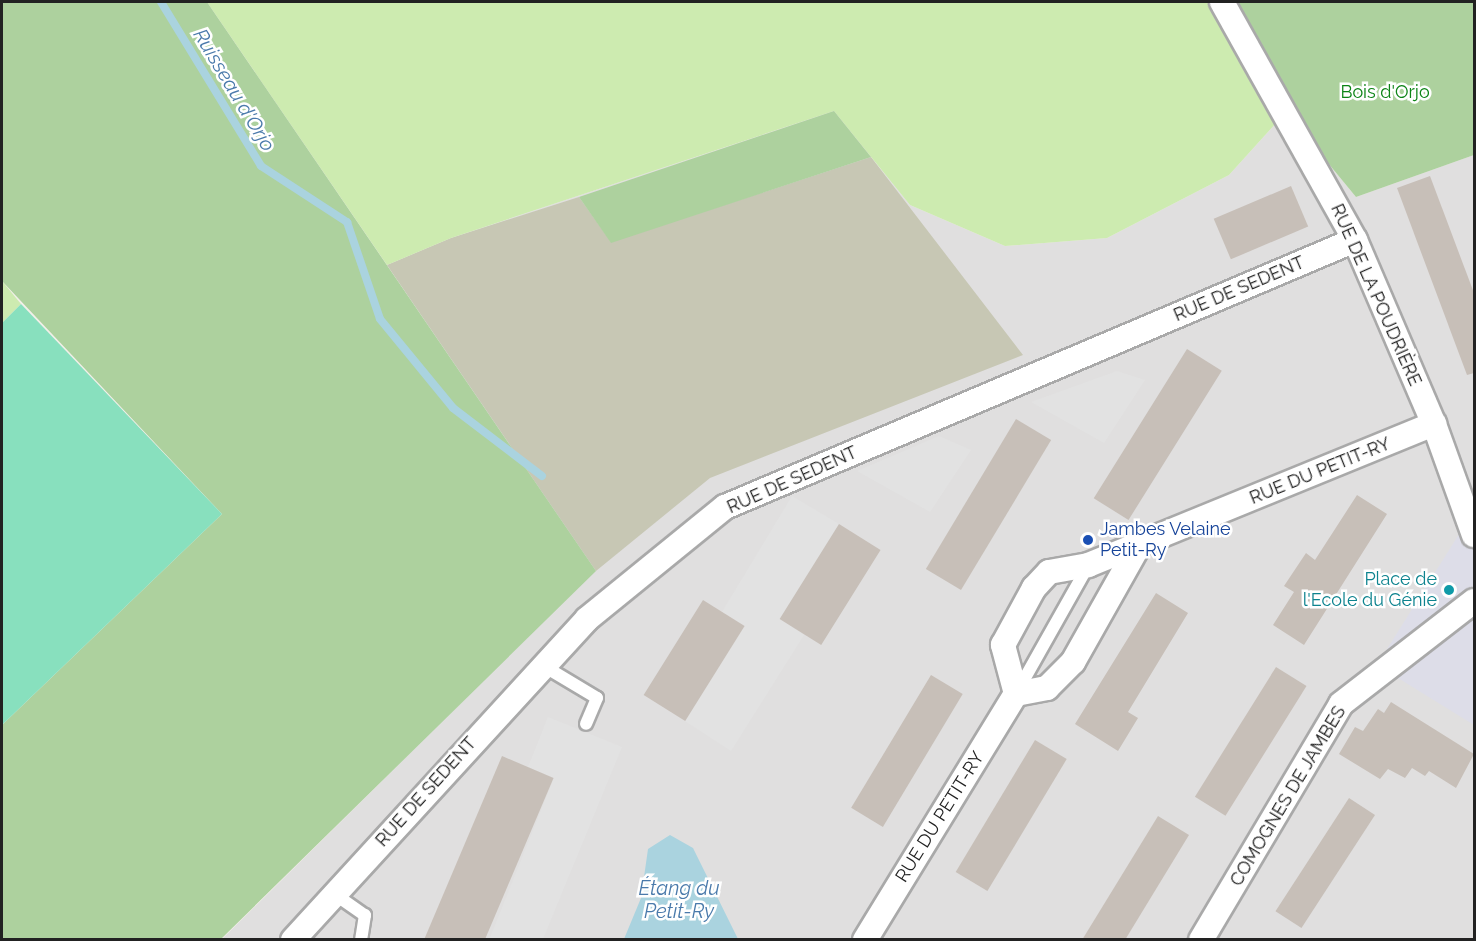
<!DOCTYPE html>
<meta charset="utf-8">
<style>
body{margin:0}
#map{position:relative;width:1476px;height:941px;overflow:hidden;background:#f2efe9;font-family:Raleway,sans-serif}
div>[style]{position:absolute}
.residential>*{inset:0;background:#e0dfdf}
.construction>*{inset:0;background:#c7c7b4}
.grass>*{inset:0;background:#cdebb0}
.forest>*{inset:0;background:#add19e}
.pitch>*{inset:0;background:#88e0be}
.parking>*{inset:0;background:#e2e2e2}
.plaza>*{inset:0;background:#dddde8}
.water>*{inset:0;background:#aad3df}
.stream>*{height:8px;margin:-4px;padding:0 4px;transform-origin:4px;border-radius:4px;background:#aad3df}
.building>*{inset:0;background:#c7bfb8;transform-origin:0 0}
.roads{filter:drop-shadow(2px 0 #a9a9a9) drop-shadow(-2px 0 #a9a9a9) drop-shadow(0 2px #a9a9a9) drop-shadow(0 -2px #a9a9a9)}
.service>*{height:12px;margin:-6px;padding:0 6px;transform-origin:6px;border-radius:6px;background:#fff}
.minor>*{height:24px;margin:-12px;padding:0 12px;transform-origin:12px;border-radius:12px;background:#fff}
.dots>*{width:16px;height:16px;translate:-50% -50%;box-sizing:border-box;border:3px solid #fff;border-radius:50%}
span{translate:-50% -50%;white-space:nowrap;text-align:center;line-height:1.15;-webkit-text-stroke:5px #fff;paint-order:stroke}
.park-label{font-size:18px;color:#0c8416}
.street-label{font-size:18px;color:#222}
.transit-label{font-size:18px;color:#164399}
.left{translate:0 -50%;text-align:left}
.culture-label{font-size:18px;color:#0d838f}
.right{translate:-100% -50%;text-align:right}
.water-label{font-size:20px;color:#4a7aab;font-style:italic}
.frame{position:absolute;inset:0;border:3px solid #222;pointer-events:none}
</style>
<div id="map">
<div class="residential">
<i style="clip-path:polygon(834px 111px,910px 205px,1005px 246px,1107px 238px,1229px 175px,1286px 112px,1356px 197px,1474px 155px,1474px 939px,221px 940px,595px 571px,387px 265px,451px 238px)"></i>
</div>
<div class="construction">
<i style="clip-path:polygon(871px 157px,1023px 355px,710px 478px,596px 571px,387px 265px,451px 238px,579px 197px,611px 242px)"></i>
</div>
<div class="grass">
<i style="clip-path:polygon(207px 2px,1222px 2px,1286px 112px,1229px 175px,1107px 238px,1005px 246px,910px 205px,834px 111px,451px 238px,387px 265px)"></i>
<i style="clip-path:polygon(2px 281px,21px 304px,2px 323px)"></i>
</div>
<div class="forest">
<i style="clip-path:polygon(2px 2px,207px 2px,596px 571px,221px 939px,2px 940px,2px 725px,222px 514px,2px 281px)"></i>
<i style="clip-path:polygon(1222px 2px,1474px 2px,1474px 155px,1356px 197px,1286px 112px)"></i>
<i style="clip-path:polygon(834px 111px,871px 157px,611px 243px,579px 197px)"></i>
</div>
<div class="pitch">
<i style="clip-path:polygon(21px 304px,222px 514px,2px 725px,2px 323px)"></i>
</div>
<div class="parking">
<i style="clip-path:polygon(1117px 371px,1145px 380px,1104px 443px,1031px 402px)"></i>
<i style="clip-path:polygon(939px 436px,971px 450px,930px 512px,857px 471px)"></i>
<i style="clip-path:polygon(792px 496px,839px 524px,780px 619px,804px 635px,731px 751px,685px 721px,745px 626px,722px 612px)"></i>
<i style="clip-path:polygon(548px 717px,622px 747px,543px 939px,489px 940px,554px 778px,528px 767px)"></i>
</div>
<div class="plaza">
<i style="clip-path:polygon(1474px 488px,1474px 725px,1377px 665px,1471px 515px)"></i>
</div>
<div class="water">
<i style="clip-path:polygon(670px 835px,693px 848px,738px 939px,624px 939px,641px 898px,648px 849px)"></i>
</div>
<div class="stream">
<i style="left:161px;top:2px;width:192px;rotate:58.6deg"></i>
<i style="left:261px;top:166px;width:103px;rotate:33.1deg"></i>
<i style="left:347px;top:222px;width:102px;rotate:71.2deg"></i>
<i style="left:380px;top:319px;width:115px;rotate:50.6deg"></i>
<i style="left:453px;top:408px;width:112px;rotate:37.4deg"></i>
</div>
<div class="building">
<i style="clip-path:polygon(1430px 176px,1474px 293px,1474px 373px,1467px 375px,1397px 188px)"></i>
<i style="left:1291px;top:186px;width:44px;height:84px;rotate:67deg"></i>
<i style="left:1187px;top:349px;width:41px;height:176px;rotate:32deg"></i>
<i style="left:1016px;top:419px;width:41px;height:175px;rotate:31deg"></i>
<i style="clip-path:polygon(1357px 495px,1387px 514px,1304px 645px,1273px 625px,1294px 592px,1284px 586px,1306px 553px,1315px 560px)"></i>
<i style="left:839px;top:524px;width:49px;height:112px;rotate:32deg"></i>
<i style="clip-path:polygon(1156px 593px,1188px 613px,1128px 712px,1138px 718px,1118px 751px,1075px 724px)"></i>
<i style="left:703px;top:600px;width:49px;height:112px;rotate:32deg"></i>
<i style="left:1276px;top:667px;width:36px;height:153px;rotate:32deg"></i>
<i style="left:931px;top:675px;width:37px;height:155px;rotate:31deg"></i>
<i style="clip-path:polygon(1391px 702px,1474px 754px,1456px 788px,1429px 771px,1425px 776px,1412px 768px,1405px 778px,1388px 769px,1380px 779px,1339px 754px,1355px 727px,1363px 731px,1378px 709px,1384px 713px)"></i>
<i style="left:1035px;top:740px;width:37px;height:154px;rotate:31deg"></i>
<i style="left:502px;top:756px;width:56px;height:199px;rotate:23deg"></i>
<i style="left:1349px;top:798px;width:31px;height:135px;rotate:33deg"></i>
<i style="clip-path:polygon(1158px 816px,1189px 835px,1125px 940px,1082px 940px)"></i>
</div>
<div class="roads">
<div class="service">
<i style="left:542px;top:665px;width:64px;rotate:31deg"></i>
<i style="left:597px;top:698px;width:28px;rotate:113deg"></i>
<i style="left:1017px;top:692px;width:145px;rotate:-60.6deg"></i>
<i style="left:333px;top:893px;width:39px;rotate:35deg"></i>
<i style="left:365px;top:915px;width:25px;rotate:99deg"></i>
</div>
<div class="minor">
<i style="left:1222px;top:2px;width:273px;rotate:60.8deg"></i>
<i style="left:1355px;top:240px;width:200px;rotate:66.8deg"></i>
<i style="left:1434px;top:424px;width:118px;rotate:70.2deg"></i>
<i style="left:1016px;top:694px;width:32px;rotate:-11deg"></i>
<i style="left:1047px;top:688px;width:37px;rotate:-45deg"></i>
<i style="left:1073px;top:662px;width:134px;rotate:-60.6deg"></i>
<i style="left:293px;top:940px;width:435px;rotate:-47.5deg"></i>
<i style="left:587px;top:619px;width:178px;rotate:-39.1deg"></i>
<i style="left:725px;top:507px;width:684px;rotate:-22.97deg"></i>
<i style="left:865px;top:940px;width:289px;rotate:-58.5deg"></i>
<i style="left:1016px;top:694px;width:51px;rotate:-104.9deg"></i>
<i style="left:1003px;top:645px;width:65px;rotate:-61.5deg"></i>
<i style="left:1034px;top:588px;width:22px;rotate:-47deg"></i>
<i style="left:1049px;top:572px;width:40px;rotate:-10deg"></i>
<i style="left:1088px;top:565px;width:374px;rotate:-22.2deg"></i>
<i style="left:1201px;top:940px;width:274px;rotate:-59.3deg"></i>
<i style="left:1341px;top:704px;width:168px;rotate:-37.8deg"></i>
</div>
</div>
<div class="dots">
<i style="left:1088px;top:540px;background:#1a4fb4"></i>
<i style="left:1449px;top:590px;background:#0f9aa8"></i>
</div>
<div class="park-label">
<span style="left:1385px;top:92px">Bois d'Orjo</span>
</div>
<div class="street-label">
<span style="left:1239px;top:289px;rotate:-23deg">RUE DE SEDENT</span>
<span style="left:1376px;top:295px;rotate:66deg">RUE DE LA POUDRIÈRE</span>
<span style="left:1320px;top:471px;rotate:-22deg">RUE DU PETIT-RY</span>
<span style="left:792px;top:480px;rotate:-24deg">RUE DE SEDENT</span>
<span style="left:426px;top:792px;rotate:-48deg">RUE DE SEDENT</span>
<span style="left:1288px;top:796px;rotate:-59deg">COMOGNES DE JAMBES</span>
<span style="left:940px;top:817px;rotate:-58deg">RUE DU PETIT-RY</span>
</div>
<div class="transit-label">
<span class="left" style="left:1100px;top:540px">Jambes Velaine<br>Petit-Ry</span>
</div>
<div class="culture-label">
<span class="right" style="left:1437px;top:590px">Place de<br>l'Ecole du Génie</span>
</div>
<div class="water-label">
<span style="left:234px;top:90px;rotate:59deg">Ruisseau d'Orjo</span>
<span style="left:679px;top:900px">Étang du<br>Petit-Ry</span>
</div>
<div class="frame"></div>
</div>
